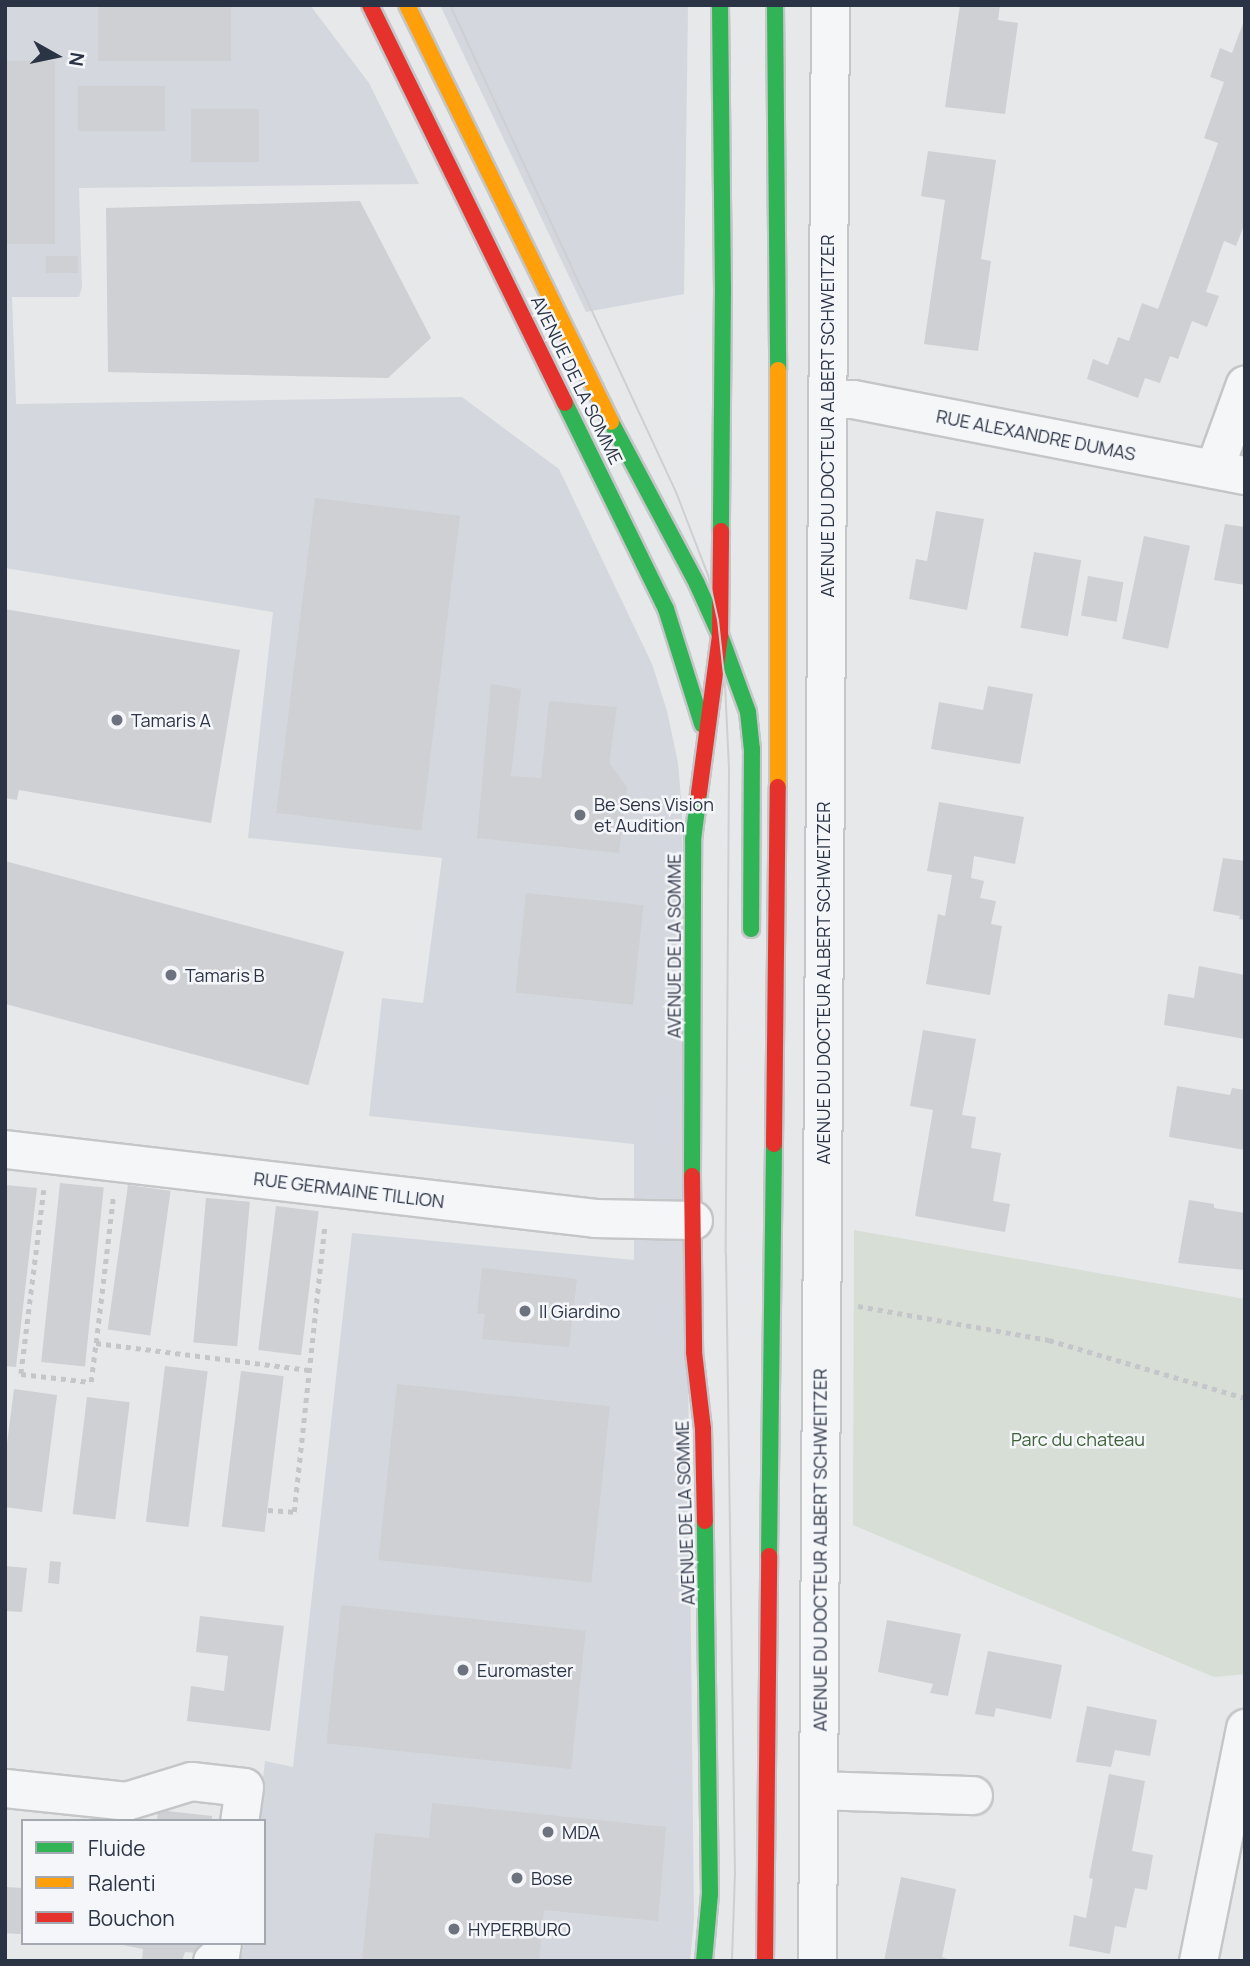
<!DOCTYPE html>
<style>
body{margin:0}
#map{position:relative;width:1250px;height:1966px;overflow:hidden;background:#e6e8ea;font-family:Manrope,sans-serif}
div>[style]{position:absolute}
.built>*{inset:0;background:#d4d7dd}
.green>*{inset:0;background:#d6ded6}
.building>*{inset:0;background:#ced0d3;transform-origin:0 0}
.path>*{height:4.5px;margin-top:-2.25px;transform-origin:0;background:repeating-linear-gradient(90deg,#c5c6ca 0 5px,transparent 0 10px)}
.roads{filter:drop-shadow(2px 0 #c4c6c8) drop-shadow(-2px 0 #c4c6c8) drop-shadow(0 2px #c4c6c8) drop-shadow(0 -2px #c4c6c8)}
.street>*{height:37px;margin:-18.5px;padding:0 18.5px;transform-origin:18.5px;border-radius:18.5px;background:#f5f6f7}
.fast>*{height:16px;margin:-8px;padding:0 8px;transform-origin:8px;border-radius:8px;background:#30b455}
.slow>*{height:16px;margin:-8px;padding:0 8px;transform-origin:8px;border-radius:8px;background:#ff9f0a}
.jam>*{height:16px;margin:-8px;padding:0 8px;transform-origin:8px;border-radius:8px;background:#e5322d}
.tram>*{height:2px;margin:-1px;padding:0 1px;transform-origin:1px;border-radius:1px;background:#cecfd2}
.dots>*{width:19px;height:19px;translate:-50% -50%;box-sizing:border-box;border:4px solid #f4f6f9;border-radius:50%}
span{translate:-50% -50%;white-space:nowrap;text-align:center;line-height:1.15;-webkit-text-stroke:5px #f4f6f9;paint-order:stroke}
.street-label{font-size:18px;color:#2b3445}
.poi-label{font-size:18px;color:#2b3445}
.left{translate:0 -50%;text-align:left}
.park-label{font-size:18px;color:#3f6138}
.frame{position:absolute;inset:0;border:7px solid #2b3445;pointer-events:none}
.legend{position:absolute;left:21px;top:1819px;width:245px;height:126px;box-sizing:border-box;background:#f4f6f9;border:2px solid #a4a8b1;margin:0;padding:9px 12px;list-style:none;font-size:21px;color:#2b3445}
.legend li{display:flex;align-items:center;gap:14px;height:35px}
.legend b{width:35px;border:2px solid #a4a8b1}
.north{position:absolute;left:21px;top:21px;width:70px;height:70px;-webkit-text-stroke:5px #f4f6f9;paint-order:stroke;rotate:99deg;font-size:19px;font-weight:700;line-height:28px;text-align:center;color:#2b3445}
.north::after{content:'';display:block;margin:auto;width:24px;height:32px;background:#2b3445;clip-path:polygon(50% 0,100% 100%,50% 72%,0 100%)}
</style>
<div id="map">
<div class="built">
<i style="clip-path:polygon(5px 5px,310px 5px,369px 83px,419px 184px,79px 188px,82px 287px,79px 297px,12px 297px,16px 404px,462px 397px,559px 469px,652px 664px,667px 711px,678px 763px,682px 810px,694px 1919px,690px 1961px,234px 1961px,242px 1955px,244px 1943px,264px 1943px,264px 1821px,258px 1821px,265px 1761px,293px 1767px,352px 1233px,634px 1260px,634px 1144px,369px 1116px,382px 998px,423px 1003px,442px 858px,248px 838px,273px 612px,5px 568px)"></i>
<i style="clip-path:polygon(440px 5px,688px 5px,684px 294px,586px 312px)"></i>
</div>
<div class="green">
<i style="clip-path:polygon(854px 1230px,1245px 1299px,1245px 1674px,1214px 1677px,853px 1525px)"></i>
</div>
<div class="building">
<i style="left:98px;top:5px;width:133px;height:56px"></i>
<i style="clip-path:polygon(960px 5px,1000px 5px,998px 20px,1018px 23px,1005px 114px,945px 107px)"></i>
<i style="clip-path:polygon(1245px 18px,1245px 223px,1236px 246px,1224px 241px,1206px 292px,1219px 296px,1207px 327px,1192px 321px,1178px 359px,1170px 356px,1160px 383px,1145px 378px,1138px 398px,1087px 379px,1093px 359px,1108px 365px,1118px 337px,1129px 341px,1142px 303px,1158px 309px,1218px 143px,1204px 138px,1224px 82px,1210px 77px,1220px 48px,1232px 53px)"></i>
<i style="left:55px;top:61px;width:183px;height:50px;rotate:90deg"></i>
<i style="left:165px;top:86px;width:45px;height:87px;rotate:90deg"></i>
<i style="left:191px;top:109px;width:68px;height:53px"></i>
<i style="clip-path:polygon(928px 151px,996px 160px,981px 259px,991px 261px,978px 351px,924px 344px,945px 200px,921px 196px)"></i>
<i style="clip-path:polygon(360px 201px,431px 338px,388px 378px,108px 372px,106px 208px)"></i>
<i style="left:46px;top:256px;width:32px;height:17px"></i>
<i style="left:315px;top:498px;width:146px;height:317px;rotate:7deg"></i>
<i style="clip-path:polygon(936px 511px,984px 519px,967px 610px,909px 599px,916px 559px,927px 561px)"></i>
<i style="clip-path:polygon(1225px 524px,1245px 527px,1245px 585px,1214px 580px)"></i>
<i style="left:1144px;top:536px;width:47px;height:105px;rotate:12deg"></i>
<i style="left:1034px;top:552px;width:48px;height:77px;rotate:10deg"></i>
<i style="left:1088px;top:576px;width:36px;height:40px;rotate:10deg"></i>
<i style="clip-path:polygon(5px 609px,240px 650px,211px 823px,19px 790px,17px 800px,5px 798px)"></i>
<i style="clip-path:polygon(491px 684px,521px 689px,511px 776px,541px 778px,549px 701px,617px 707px,609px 763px,627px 787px,619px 853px,477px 838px)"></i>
<i style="clip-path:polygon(988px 686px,1033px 694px,1020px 764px,931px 749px,939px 702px,983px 710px)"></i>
<i style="clip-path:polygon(939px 802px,1024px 817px,1015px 864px,974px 856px,971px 878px,984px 881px,980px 898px,996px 901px,991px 924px,1002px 926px,990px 995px,926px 984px,938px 914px,945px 916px,952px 875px,927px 871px)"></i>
<i style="clip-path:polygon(1223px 858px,1245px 861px,1245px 920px,1239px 919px,1240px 916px,1213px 911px)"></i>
<i style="left:5px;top:861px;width:351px;height:138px;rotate:15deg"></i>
<i style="left:526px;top:893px;width:118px;height:100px;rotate:6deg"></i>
<i style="clip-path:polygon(1199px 966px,1245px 975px,1245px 1039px,1164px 1025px,1168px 994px,1194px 998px)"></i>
<i style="clip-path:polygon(923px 1030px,976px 1039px,962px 1115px,976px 1117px,971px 1148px,1001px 1153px,993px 1201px,1010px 1204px,1005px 1232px,915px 1216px,933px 1110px,910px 1106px)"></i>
<i style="clip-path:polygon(1177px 1086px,1230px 1095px,1232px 1088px,1245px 1090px,1245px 1150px,1169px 1137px)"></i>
<i style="left:60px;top:1183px;width:44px;height:180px;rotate:6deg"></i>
<i style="clip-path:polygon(5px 1185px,37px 1188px,16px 1367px,5px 1366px)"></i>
<i style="left:128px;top:1185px;width:43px;height:146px;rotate:8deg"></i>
<i style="left:206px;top:1198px;width:44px;height:145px;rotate:5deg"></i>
<i style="clip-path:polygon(1189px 1200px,1214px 1204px,1214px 1208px,1245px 1213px,1245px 1270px,1178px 1263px)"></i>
<i style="left:276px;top:1206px;width:43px;height:145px;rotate:7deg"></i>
<i style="clip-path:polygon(482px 1268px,577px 1279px,569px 1347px,482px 1339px,485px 1314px,477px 1314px)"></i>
<i style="left:165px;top:1366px;width:43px;height:157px;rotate:7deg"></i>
<i style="left:241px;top:1371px;width:43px;height:157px;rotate:7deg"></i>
<i style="left:397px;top:1384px;width:214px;height:177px;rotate:6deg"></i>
<i style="clip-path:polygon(14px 1389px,57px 1395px,42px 1512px,5px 1507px,5px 1459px)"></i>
<i style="left:87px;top:1397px;width:43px;height:118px;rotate:7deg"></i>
<i style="left:50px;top:1561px;width:11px;height:22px;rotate:5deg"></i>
<i style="clip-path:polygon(5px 1566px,27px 1568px,22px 1612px,5px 1611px)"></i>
<i style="left:341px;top:1605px;width:246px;height:139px;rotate:6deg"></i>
<i style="clip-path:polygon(200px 1616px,284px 1626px,270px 1731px,187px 1721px,191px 1686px,224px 1691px,228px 1656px,196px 1652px)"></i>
<i style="clip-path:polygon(887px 1620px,961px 1634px,948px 1696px,930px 1693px,933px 1684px,878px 1672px)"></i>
<i style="clip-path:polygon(988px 1651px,1062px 1665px,1051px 1719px,996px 1708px,994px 1717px,975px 1714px)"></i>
<i style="clip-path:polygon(1087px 1706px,1157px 1720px,1150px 1756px,1115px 1750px,1111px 1767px,1076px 1762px)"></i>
<i style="clip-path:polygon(1109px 1774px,1145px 1781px,1132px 1851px,1153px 1855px,1147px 1890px,1135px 1888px,1126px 1928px,1115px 1926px,1110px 1954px,1069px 1946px,1074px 1915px,1086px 1918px,1093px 1879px,1089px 1878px)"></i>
<i style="clip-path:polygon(432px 1803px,666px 1827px,658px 1921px,544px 1910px,539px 1961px,362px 1961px,375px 1833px,429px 1838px)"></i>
<i style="clip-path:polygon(158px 1810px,212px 1816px,212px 1821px,157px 1821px)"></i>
<i style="clip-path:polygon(901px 1877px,956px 1889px,942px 1957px,954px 1961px,884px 1961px)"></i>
<i style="left:5px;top:1887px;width:18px;height:46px;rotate:3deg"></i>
<i style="clip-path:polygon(113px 1943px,199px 1943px,198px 1953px,185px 1952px,182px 1961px,142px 1961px,143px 1949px)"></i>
</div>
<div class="path">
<i style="left:44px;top:1190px;width:185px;rotate:97.1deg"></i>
<i style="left:21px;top:1374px;width:70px;rotate:6.5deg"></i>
<i style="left:91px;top:1382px;width:39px;rotate:-83deg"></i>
<i style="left:96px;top:1343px;width:215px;rotate:7.2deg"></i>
<i style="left:858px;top:1306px;width:194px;rotate:10.1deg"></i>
<i style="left:1049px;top:1340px;width:204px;rotate:16.5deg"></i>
<i style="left:96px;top:1343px;width:146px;rotate:-83.3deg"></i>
<i style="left:268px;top:1510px;width:26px;rotate:4deg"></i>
<i style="left:294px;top:1512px;width:290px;rotate:-83.9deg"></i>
</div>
<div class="roads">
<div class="street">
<i style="left:828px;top:399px;width:25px"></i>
<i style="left:853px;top:399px;width:399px;rotate:11deg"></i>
<i style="left:1214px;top:469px;width:90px;rotate:-70deg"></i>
<i style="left:5px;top:1149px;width:594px;rotate:6.67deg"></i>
<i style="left:595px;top:1218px;width:98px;rotate:1.2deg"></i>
<i style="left:5px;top:1788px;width:122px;rotate:6.1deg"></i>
<i style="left:126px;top:1801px;width:68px;rotate:-17.1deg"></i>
<i style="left:191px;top:1781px;width:53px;rotate:6.5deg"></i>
<i style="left:244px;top:1787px;width:34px;rotate:98deg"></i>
<i style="left:819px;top:1790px;width:154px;rotate:1.9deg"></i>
<i style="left:212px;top:1961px;width:10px;rotate:-37deg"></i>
<i style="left:220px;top:1955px;width:12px;rotate:-81deg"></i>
<i style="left:817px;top:1961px;width:1956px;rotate:-89.62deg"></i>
<i style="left:1198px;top:1961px;width:238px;rotate:-78.6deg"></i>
</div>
<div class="fast">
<i style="left:720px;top:5px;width:284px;rotate:89.4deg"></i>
<i style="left:723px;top:289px;width:242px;rotate:90.5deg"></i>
<i style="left:775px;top:5px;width:365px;rotate:89.5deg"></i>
<i style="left:565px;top:403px;width:229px;rotate:63.9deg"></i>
<i style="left:666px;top:609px;width:121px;rotate:72.6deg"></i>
<i style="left:611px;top:422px;width:183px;rotate:62deg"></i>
<i style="left:697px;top:584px;width:56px;rotate:65.7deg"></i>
<i style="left:720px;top:635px;width:82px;rotate:70deg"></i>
<i style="left:748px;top:712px;width:37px;rotate:84deg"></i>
<i style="left:752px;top:749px;width:180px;rotate:90.3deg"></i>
<i style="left:692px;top:1176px;width:336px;rotate:-89.8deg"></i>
<i style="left:693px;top:840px;width:47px;rotate:-82.7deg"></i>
<i style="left:769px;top:1556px;width:412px;rotate:-89.3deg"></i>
<i style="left:704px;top:1961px;width:67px;rotate:-84.9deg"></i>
<i style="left:710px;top:1894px;width:373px;rotate:-90.8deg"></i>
</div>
<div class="slow">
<i style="left:407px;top:5px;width:464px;rotate:63.9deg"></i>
<i style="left:778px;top:787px;width:417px;rotate:-90deg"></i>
</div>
<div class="jam">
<i style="left:370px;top:5px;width:443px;rotate:63.9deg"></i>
<i style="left:699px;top:793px;width:159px;rotate:-82.4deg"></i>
<i style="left:720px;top:635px;width:104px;rotate:-89.4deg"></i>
<i style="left:774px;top:1144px;width:357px;rotate:-89.4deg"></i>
<i style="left:692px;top:1176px;width:176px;rotate:89.3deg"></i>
<i style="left:694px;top:1352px;width:78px;rotate:83.3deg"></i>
<i style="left:703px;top:1429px;width:92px;rotate:88.8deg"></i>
<i style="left:765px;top:1961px;width:405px;rotate:-89.4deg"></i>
</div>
</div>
<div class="tram">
<i style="left:450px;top:5px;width:537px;rotate:65.11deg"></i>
<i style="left:676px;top:492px;width:89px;rotate:68.9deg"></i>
<i style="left:708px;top:575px;width:46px;rotate:77.5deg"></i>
<i style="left:718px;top:620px;width:64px;rotate:83.8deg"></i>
<i style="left:725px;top:684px;width:86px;rotate:87.3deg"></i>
<i style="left:729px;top:770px;width:484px;rotate:90.4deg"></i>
<i style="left:726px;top:1254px;width:619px;rotate:89.17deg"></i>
<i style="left:735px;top:1873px;width:88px;rotate:92deg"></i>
</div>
<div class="dots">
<i style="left:117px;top:720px;background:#6c737f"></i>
<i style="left:580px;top:815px;background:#6c737f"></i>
<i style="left:171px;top:975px;background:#6c737f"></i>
<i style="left:525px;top:1311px;background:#6c737f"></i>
<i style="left:463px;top:1670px;background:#6c737f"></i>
<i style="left:548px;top:1832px;background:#6c737f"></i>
<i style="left:517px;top:1878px;background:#6c737f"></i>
<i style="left:454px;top:1929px;background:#6c737f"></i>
</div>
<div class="street-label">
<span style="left:577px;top:380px;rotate:64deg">AVENUE DE LA SOMME</span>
<span style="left:827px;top:416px;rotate:-90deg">AVENUE DU DOCTEUR ALBERT SCHWEITZER</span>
<span style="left:1036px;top:435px;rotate:11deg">RUE ALEXANDRE DUMAS</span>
<span style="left:674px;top:946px;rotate:-90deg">AVENUE DE LA SOMME</span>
<span style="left:823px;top:983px;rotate:-90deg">AVENUE DU DOCTEUR ALBERT SCHWEITZER</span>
<span style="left:349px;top:1190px;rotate:7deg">RUE GERMAINE TILLION</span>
<span style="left:685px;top:1513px;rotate:-92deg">AVENUE DE LA SOMME</span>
<span style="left:820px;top:1550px;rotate:-90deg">AVENUE DU DOCTEUR ALBERT SCHWEITZER</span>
</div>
<div class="poi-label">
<span class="left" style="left:131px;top:720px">Tamaris A</span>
<span class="left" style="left:594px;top:815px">Be Sens Vision<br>et Audition</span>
<span class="left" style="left:185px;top:975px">Tamaris B</span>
<span class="left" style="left:539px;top:1311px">Il Giardino</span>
<span class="left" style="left:477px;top:1670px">Euromaster</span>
<span class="left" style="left:562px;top:1832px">MDA</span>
<span class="left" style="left:531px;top:1878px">Bose</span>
<span class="left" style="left:468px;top:1929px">HYPERBURO</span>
</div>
<div class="park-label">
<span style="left:1078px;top:1439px">Parc du chateau</span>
</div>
<div class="frame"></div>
<ul class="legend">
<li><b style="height:9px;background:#30b455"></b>Fluide</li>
<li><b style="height:9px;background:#ff9f0a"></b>Ralenti</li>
<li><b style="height:9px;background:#e5322d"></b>Bouchon</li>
</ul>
<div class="north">N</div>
</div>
